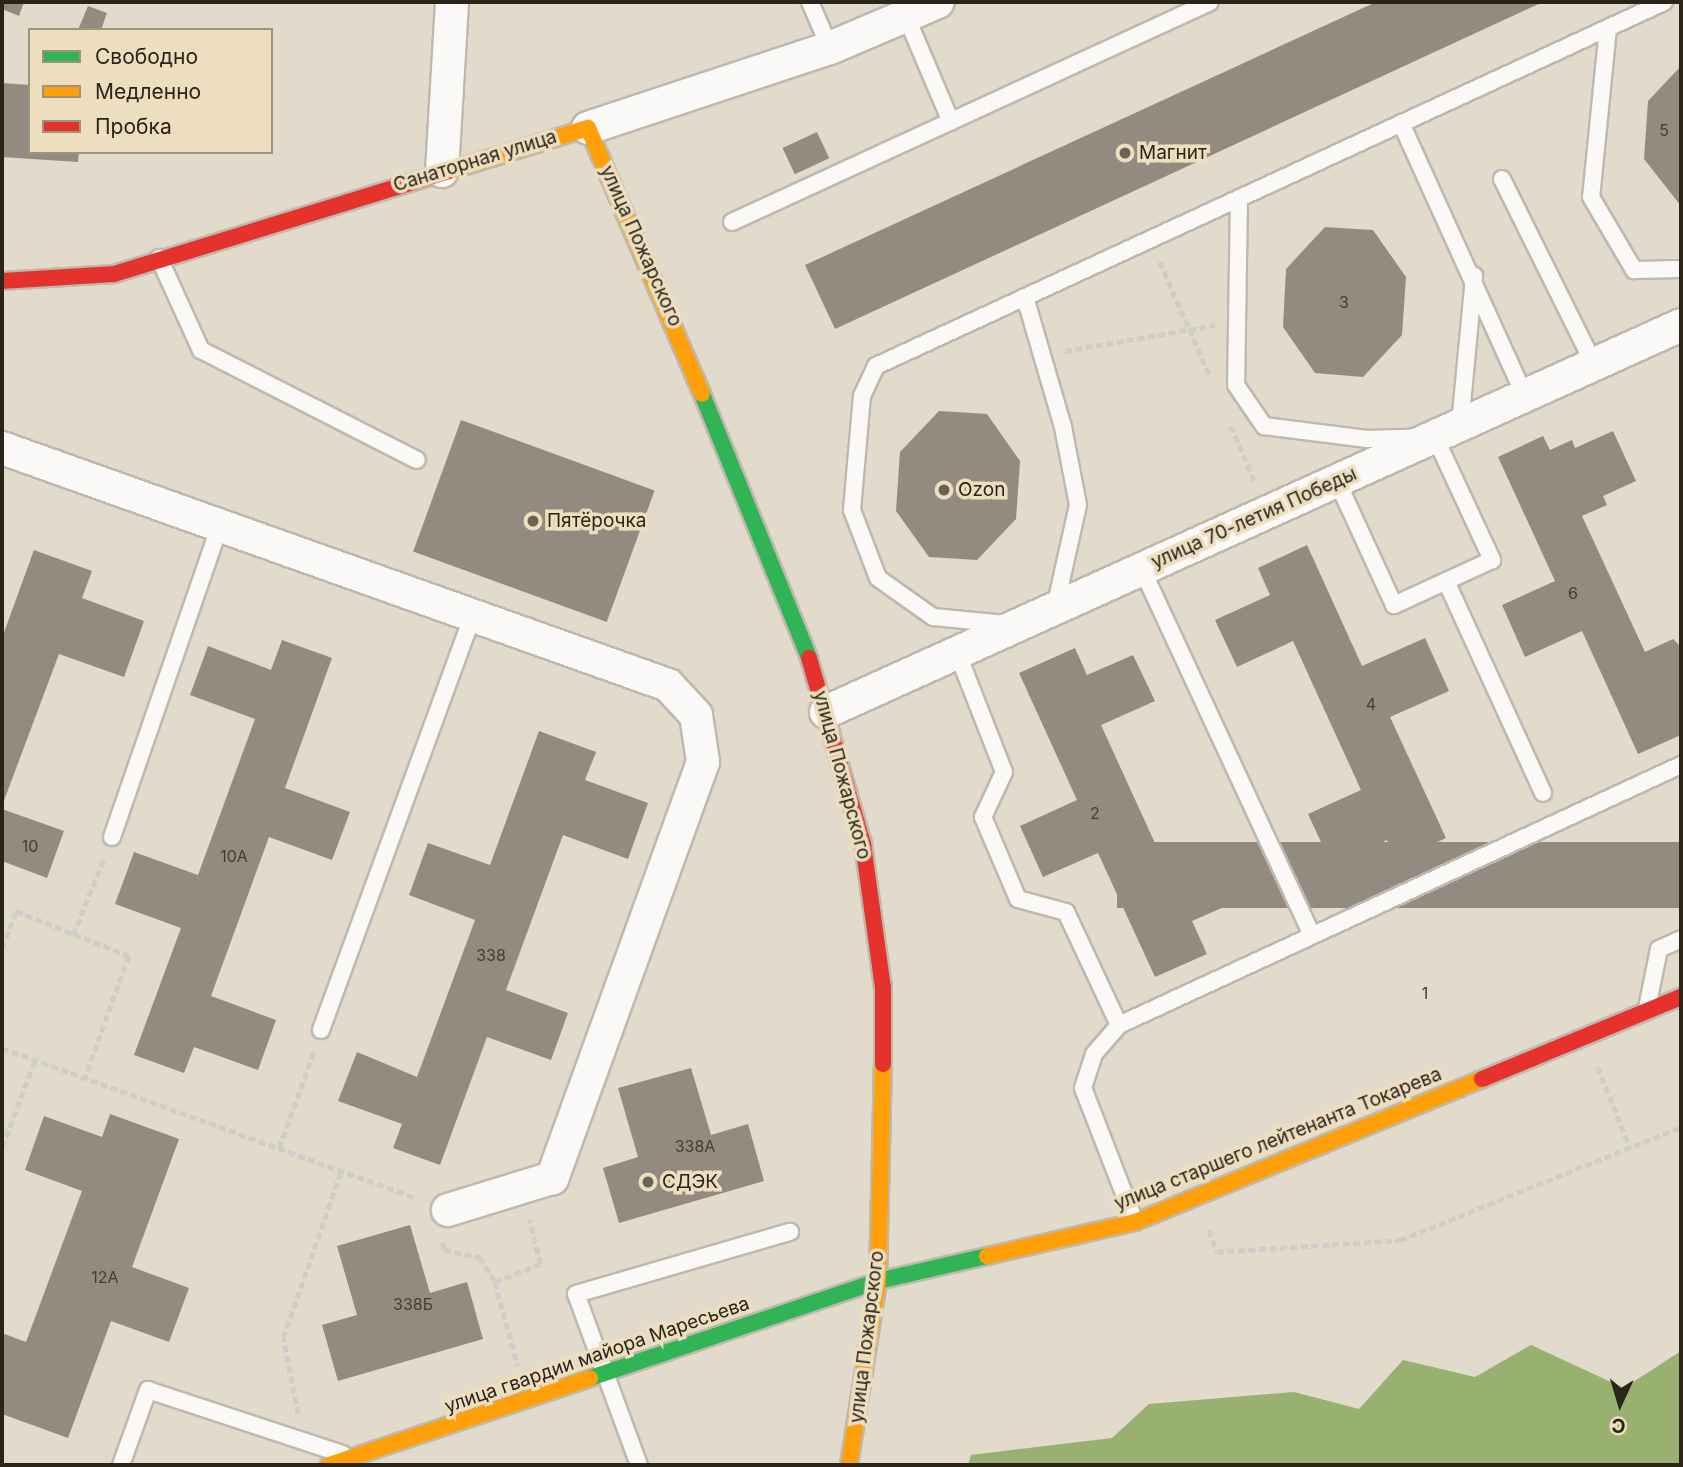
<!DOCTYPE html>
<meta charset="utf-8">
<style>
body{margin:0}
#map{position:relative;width:1683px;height:1467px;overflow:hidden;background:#e2daca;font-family:Inter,sans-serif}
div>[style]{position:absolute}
.water>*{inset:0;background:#98b170}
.building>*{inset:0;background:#938b80;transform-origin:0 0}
.path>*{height:4.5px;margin-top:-2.25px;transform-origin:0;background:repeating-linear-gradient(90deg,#cfcdc8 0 7px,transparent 0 10.5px)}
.roads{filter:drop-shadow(2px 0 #bfb9ad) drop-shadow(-2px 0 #bfb9ad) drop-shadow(0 2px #bfb9ad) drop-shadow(0 -2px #bfb9ad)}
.lane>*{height:16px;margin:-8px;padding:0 8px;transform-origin:8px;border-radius:8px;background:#fbf9f7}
.street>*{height:32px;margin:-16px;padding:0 16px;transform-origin:16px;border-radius:16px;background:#fbf9f7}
.fast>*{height:16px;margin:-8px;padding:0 8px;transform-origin:8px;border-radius:8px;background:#30b455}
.slow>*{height:16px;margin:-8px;padding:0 8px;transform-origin:8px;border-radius:8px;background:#ff9f0a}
.jam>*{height:16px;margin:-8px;padding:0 8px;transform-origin:8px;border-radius:8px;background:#e5322d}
.dots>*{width:19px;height:19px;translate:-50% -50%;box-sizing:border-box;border:4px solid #ecdebf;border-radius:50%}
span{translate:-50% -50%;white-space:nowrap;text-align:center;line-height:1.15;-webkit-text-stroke:7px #ecdebf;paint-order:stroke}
.number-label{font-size:16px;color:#443e33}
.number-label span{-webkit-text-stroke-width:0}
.poi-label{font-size:19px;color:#2a2419}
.left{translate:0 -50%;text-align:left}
.street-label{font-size:19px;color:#2a2419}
.frame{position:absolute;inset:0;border:4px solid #2a2419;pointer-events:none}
.legend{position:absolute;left:28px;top:28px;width:245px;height:126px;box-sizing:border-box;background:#ecdebf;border:2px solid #9e947d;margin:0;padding:9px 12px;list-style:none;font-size:21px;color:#2a2419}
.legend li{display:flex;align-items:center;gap:14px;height:35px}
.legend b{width:35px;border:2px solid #9e947d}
.north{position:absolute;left:1585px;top:1369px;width:70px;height:70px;-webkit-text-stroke:5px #ecdebf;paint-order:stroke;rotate:184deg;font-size:19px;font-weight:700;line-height:28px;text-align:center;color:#2a2419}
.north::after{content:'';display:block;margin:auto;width:24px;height:32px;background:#2a2419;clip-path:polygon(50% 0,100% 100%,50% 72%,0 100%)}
</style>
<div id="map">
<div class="water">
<i style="clip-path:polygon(1531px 1345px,1624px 1388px,1681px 1351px,1681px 1465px,968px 1465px,971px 1455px,1112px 1438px,1149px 1404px,1294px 1392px,1359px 1409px,1403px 1360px,1475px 1377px)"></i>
</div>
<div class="building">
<i style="clip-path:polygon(2px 2px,24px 2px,19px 16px,2px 9px)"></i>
<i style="clip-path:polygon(1376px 2px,1543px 2px,835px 329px,805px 265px)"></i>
<i style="clip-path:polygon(88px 6px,107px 13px,101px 30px,78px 30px)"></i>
<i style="clip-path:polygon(1681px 66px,1681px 206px,1644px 159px,1648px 101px)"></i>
<i style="clip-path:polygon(2px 83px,30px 85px,30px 152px,79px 152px,78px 162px,2px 157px)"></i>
<i style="left:817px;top:132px;width:29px;height:38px;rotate:65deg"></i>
<i style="clip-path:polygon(1325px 227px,1373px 230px,1406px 277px,1402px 335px,1363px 377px,1315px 373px,1283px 327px,1286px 269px)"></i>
<i style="clip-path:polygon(939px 411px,987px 414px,1020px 461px,1016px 519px,977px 560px,929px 557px,896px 511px,900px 452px)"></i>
<i style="left:461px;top:420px;width:206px;height:140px;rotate:20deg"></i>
<i style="clip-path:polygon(1613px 431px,1636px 481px,1603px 496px,1607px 505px,1582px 516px,1645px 652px,1673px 639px,1681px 647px,1681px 735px,1638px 754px,1582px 631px,1525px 657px,1502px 605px,1555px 581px,1498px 457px,1543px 436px,1550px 450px,1572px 440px,1575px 448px)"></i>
<i style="clip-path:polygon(1307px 545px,1362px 666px,1425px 638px,1449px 691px,1390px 717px,1446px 838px,1397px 860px,1387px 840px,1332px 866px,1308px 814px,1361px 790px,1293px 641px,1237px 667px,1215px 620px,1270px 595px,1258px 568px)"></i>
<i style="clip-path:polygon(34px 550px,92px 571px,82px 598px,144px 621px,124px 677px,59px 654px,2px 806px,2px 638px)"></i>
<i style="clip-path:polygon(282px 640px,332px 658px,285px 788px,350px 812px,332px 860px,269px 837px,211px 996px,276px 1020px,258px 1070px,194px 1047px,184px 1073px,134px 1055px,181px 928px,115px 904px,134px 852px,198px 875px,255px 719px,190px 695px,208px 646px,271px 670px)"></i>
<i style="clip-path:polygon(1075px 648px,1087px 675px,1133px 655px,1155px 701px,1101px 725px,1170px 876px,1228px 849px,1249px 896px,1192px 921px,1207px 954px,1155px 977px,1098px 853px,1043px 877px,1020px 826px,1077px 800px,1019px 673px)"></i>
<i style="clip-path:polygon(539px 731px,596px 752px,585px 780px,648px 803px,628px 859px,563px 835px,506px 990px,568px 1013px,551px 1060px,487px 1037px,440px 1165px,393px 1148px,402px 1124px,338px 1101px,357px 1052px,417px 1077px,475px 920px,409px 895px,428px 843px,490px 865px)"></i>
<i style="clip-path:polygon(2px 809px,64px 831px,47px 878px,2px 861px)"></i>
<i style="left:1681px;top:842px;width:66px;height:564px;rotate:90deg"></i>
<i style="clip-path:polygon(691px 1068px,711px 1135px,748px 1124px,764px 1181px,619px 1223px,603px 1168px,638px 1157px,618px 1088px)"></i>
<i style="clip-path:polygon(110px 1114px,179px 1139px,132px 1267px,189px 1288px,169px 1342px,111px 1321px,68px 1438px,2px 1414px,2px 1333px,26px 1342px,82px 1191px,25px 1170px,44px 1116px,102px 1137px)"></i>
<i style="clip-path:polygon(410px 1225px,430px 1293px,467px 1282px,483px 1339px,338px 1381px,322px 1325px,357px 1315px,337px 1246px)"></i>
</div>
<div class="path">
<i style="left:1160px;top:262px;width:124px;rotate:66.3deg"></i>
<i style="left:1065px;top:351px;width:152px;rotate:-9.8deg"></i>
<i style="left:1231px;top:426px;width:61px;rotate:66.8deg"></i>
<i style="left:73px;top:935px;width:83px;rotate:-68.1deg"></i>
<i style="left:2px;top:948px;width:40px;rotate:-69deg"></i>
<i style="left:16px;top:911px;width:122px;rotate:21.7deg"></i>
<i style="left:129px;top:956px;width:130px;rotate:109.8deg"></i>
<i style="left:2px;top:1048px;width:441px;rotate:19.9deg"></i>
<i style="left:1598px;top:1067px;width:87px;rotate:68.4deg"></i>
<i style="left:2px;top:1147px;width:93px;rotate:-69.2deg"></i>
<i style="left:279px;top:1148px;width:103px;rotate:-70.2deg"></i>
<i style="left:1209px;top:1230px;width:23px;rotate:70deg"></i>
<i style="left:1217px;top:1252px;width:183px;rotate:-3.8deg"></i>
<i style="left:1400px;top:1240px;width:303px;rotate:-21.9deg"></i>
<i style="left:443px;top:1242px;width:8px;rotate:83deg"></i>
<i style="left:444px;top:1250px;width:37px;rotate:11deg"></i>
<i style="left:480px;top:1257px;width:29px;rotate:59deg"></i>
<i style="left:495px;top:1282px;width:48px;rotate:-21.8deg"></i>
<i style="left:540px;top:1264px;width:46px;rotate:-103.7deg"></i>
<i style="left:495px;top:1282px;width:87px;rotate:74.7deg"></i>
<i style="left:298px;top:1414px;width:77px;rotate:-101.2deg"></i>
<i style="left:283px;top:1338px;width:177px;rotate:-70.8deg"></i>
</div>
<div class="roads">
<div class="lane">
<i style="left:810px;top:2px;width:50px;rotate:66.5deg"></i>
<i style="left:906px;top:16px;width:115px;rotate:67deg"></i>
<i style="left:1608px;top:28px;width:170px;rotate:95.7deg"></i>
<i style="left:1591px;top:197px;width:85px;rotate:59.5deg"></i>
<i style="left:1634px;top:270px;width:47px;rotate:-1.2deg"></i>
<i style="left:1401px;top:123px;width:300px;rotate:65.6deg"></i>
<i style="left:1502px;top:179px;width:207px;rotate:63.6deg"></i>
<i style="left:1239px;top:198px;width:187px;rotate:90.9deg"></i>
<i style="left:1236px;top:385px;width:50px;rotate:55.7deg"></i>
<i style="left:1264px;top:426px;width:104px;rotate:7.2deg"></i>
<i style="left:1367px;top:439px;width:68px;rotate:-1.7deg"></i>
<i style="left:1435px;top:437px;width:136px;rotate:65.1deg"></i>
<i style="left:1492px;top:560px;width:108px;rotate:155.3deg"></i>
<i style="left:1394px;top:605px;width:136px;rotate:-114.7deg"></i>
<i style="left:732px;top:222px;width:526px;rotate:-24.71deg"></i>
<i style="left:159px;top:258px;width:101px;rotate:65.5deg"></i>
<i style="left:201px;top:350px;width:242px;rotate:27deg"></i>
<i style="left:1025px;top:297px;width:135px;rotate:73.7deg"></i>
<i style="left:1063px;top:427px;width:79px;rotate:79.1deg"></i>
<i style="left:1078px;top:505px;width:106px;rotate:102.6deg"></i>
<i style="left:1460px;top:425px;width:150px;rotate:-84.6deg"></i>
<i style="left:1142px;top:569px;width:404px;rotate:65.1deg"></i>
<i style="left:1446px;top:581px;width:233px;rotate:65.4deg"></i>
<i style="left:1006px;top:624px;width:73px;rotate:-174.5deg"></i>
<i style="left:933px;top:617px;width:67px;rotate:-144.7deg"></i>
<i style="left:878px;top:578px;width:73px;rotate:-110.9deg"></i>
<i style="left:852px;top:510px;width:114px;rotate:-85deg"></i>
<i style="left:862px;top:396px;width:33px;rotate:-65deg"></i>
<i style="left:876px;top:366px;width:868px;rotate:-24.79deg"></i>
<i style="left:957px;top:652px;width:129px;rotate:68.6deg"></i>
<i style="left:1004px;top:772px;width:50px;rotate:115deg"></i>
<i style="left:983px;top:817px;width:89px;rotate:66.9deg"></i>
<i style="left:1018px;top:899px;width:50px;rotate:15.2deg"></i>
<i style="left:1066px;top:912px;width:125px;rotate:64.9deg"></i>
<i style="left:112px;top:837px;width:330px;rotate:-70.9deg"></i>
<i style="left:1647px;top:1008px;width:60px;rotate:-78.5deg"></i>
<i style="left:1659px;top:949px;width:24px;rotate:-24deg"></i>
<i style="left:321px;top:1030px;width:442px;rotate:-69.9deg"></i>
<i style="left:1135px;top:1222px;width:144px;rotate:-111.2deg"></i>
<i style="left:1083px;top:1088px;width:36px;rotate:-72deg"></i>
<i style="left:1094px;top:1054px;width:38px;rotate:-49deg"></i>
<i style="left:1119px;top:1025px;width:619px;rotate:-24.83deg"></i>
<i style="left:121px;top:1465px;width:80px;rotate:-70.2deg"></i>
<i style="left:148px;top:1390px;width:205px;rotate:18.2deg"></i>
<i style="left:639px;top:1465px;width:182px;rotate:-110.2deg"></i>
<i style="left:576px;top:1294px;width:223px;rotate:-16.2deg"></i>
</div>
<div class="street">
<i style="left:588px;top:128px;width:255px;rotate:-18.3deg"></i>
<i style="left:830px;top:48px;width:117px;rotate:-23.1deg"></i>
<i style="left:442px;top:171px;width:169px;rotate:-86.6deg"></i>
<i style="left:2px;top:448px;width:707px;rotate:19.59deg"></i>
<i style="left:668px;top:685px;width:41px;rotate:47deg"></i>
<i style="left:696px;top:715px;width:48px;rotate:81.5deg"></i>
<i style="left:703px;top:762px;width:443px;rotate:109.9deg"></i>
<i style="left:552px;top:1178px;width:109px;rotate:162.9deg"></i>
<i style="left:826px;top:712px;width:939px;rotate:-24.35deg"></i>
</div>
<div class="fast">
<i style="left:702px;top:394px;width:285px;rotate:67.9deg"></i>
<i style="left:590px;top:1378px;width:304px;rotate:-18.6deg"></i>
<i style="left:878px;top:1281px;width:112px;rotate:-12.9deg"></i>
</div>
<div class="slow">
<i style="left:449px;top:171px;width:145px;rotate:-17.2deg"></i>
<i style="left:588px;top:128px;width:289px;rotate:66.8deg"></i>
<i style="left:987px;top:1256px;width:152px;rotate:-12.9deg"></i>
<i style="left:1135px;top:1222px;width:375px;rotate:-22.4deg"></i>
<i style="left:329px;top:1465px;width:275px;rotate:-18.4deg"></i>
<i style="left:849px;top:1465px;width:186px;rotate:-81deg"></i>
<i style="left:878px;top:1281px;width:217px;rotate:-88.7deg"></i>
</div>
<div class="jam">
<i style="left:2px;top:281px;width:112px;rotate:-3.6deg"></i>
<i style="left:114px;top:274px;width:350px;rotate:-17.1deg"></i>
<i style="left:809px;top:658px;width:194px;rotate:73.8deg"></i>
<i style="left:863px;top:844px;width:145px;rotate:82.1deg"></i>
<i style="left:883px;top:988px;width:76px;rotate:90deg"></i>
<i style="left:1482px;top:1079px;width:215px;rotate:-22.4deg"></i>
</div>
</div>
<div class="dots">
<i style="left:1125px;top:153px;background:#6a6457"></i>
<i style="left:944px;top:490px;background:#6a6457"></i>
<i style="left:533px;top:521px;background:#6a6457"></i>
<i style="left:648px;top:1182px;background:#6a6457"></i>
</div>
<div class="number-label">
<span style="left:1664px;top:130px">5</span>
<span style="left:1344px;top:302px">3</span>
<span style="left:1573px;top:593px">6</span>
<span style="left:1371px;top:704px">4</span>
<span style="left:1095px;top:813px">2</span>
<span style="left:30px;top:846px">10</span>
<span style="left:234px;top:856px">10А</span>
<span style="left:491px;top:955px">338</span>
<span style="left:1425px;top:993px">1</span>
<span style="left:695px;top:1146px">338А</span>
<span style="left:105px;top:1277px">12А</span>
<span style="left:413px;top:1304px">338Б</span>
</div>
<div class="poi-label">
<span class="left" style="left:1139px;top:153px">Магнит</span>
<span class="left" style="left:958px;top:490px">Ozon</span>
<span class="left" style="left:547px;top:521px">Пятёрочка</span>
<span class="left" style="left:662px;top:1182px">СДЭК</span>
</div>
<div class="street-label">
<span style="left:475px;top:161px;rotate:-17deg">Санаторная улица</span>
<span style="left:641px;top:246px;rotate:66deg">улица Пожарского</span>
<span style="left:1254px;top:518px;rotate:-24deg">улица 70-летия Победы</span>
<span style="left:842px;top:775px;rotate:75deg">улица Пожарского</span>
<span style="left:1278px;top:1139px;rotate:-22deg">улица старшего лейтенанта Токарева</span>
<span style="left:867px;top:1337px;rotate:-83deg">улица Пожарского</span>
<span style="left:597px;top:1355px;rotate:-19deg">улица гвардии майора Маресьева</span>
</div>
<div class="frame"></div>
<ul class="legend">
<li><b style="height:9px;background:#30b455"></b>Свободно</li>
<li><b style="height:9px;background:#ff9f0a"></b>Медленно</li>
<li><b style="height:9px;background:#e5322d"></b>Пробка</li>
</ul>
<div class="north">С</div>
</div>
